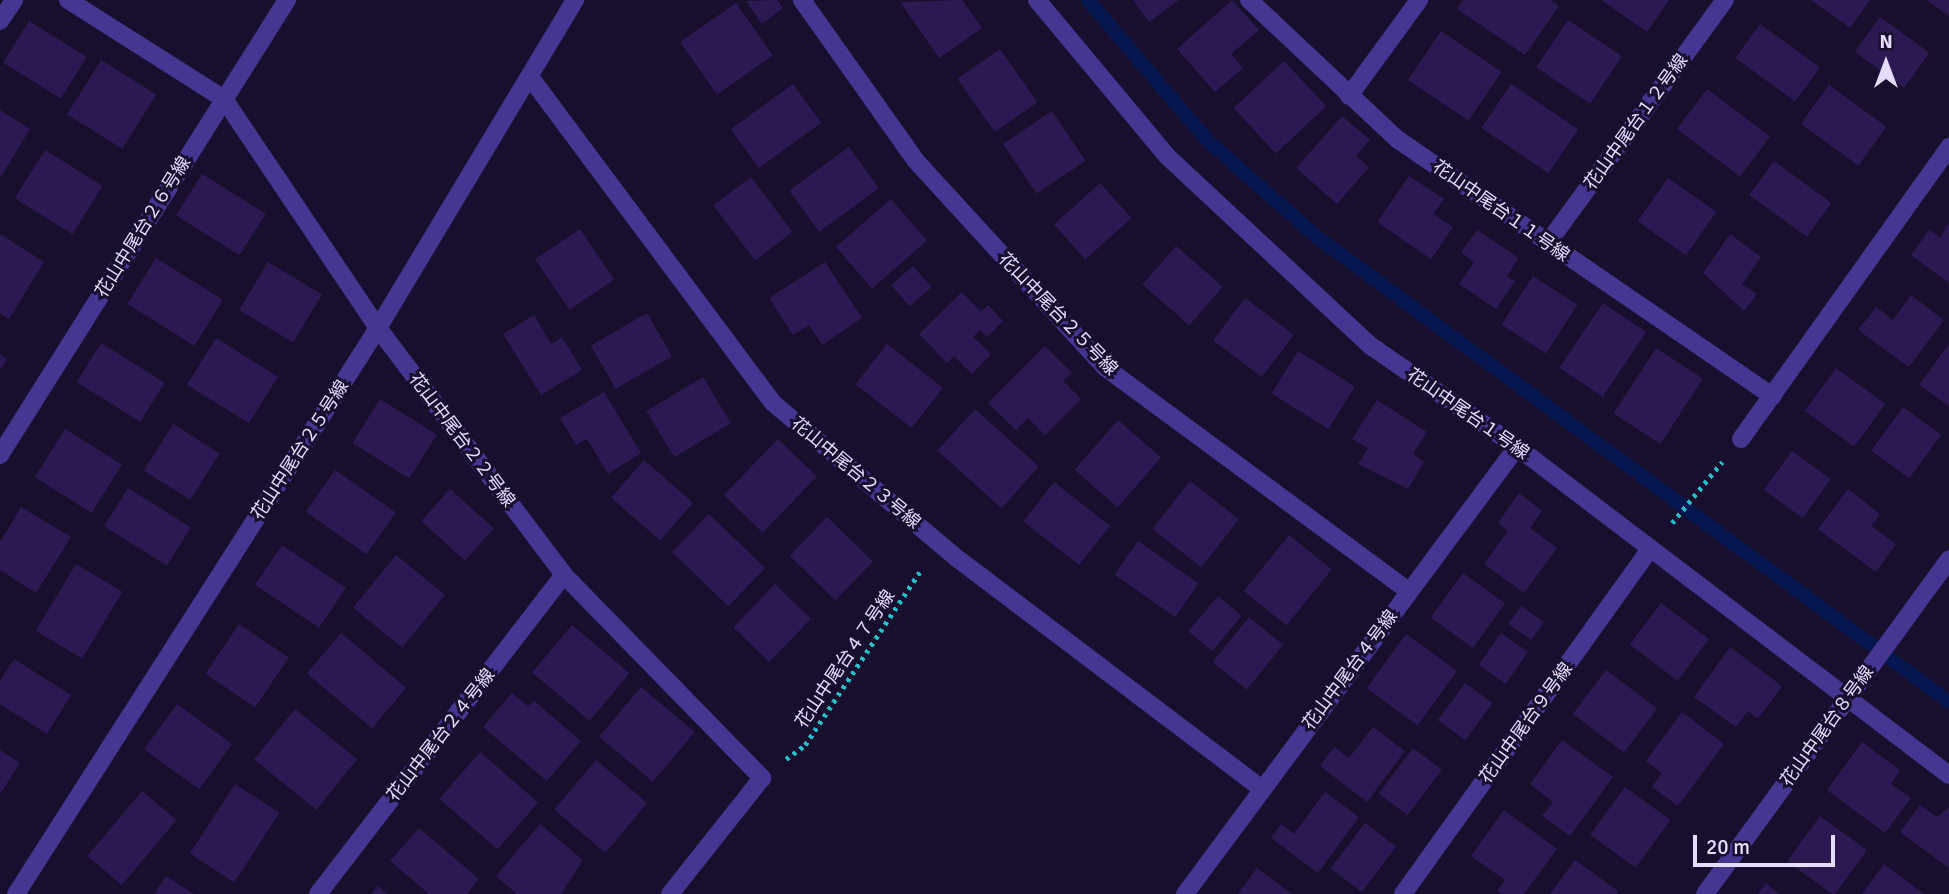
<!DOCTYPE html>
<meta charset="utf-8">
<style>
body{margin:0}
#map{position:relative;width:1949px;height:894px;overflow:hidden;background:#180f2e;font-family:Signika,"Noto Sans JP",sans-serif}
div>[style]{position:absolute}
.stream>*{height:14px;margin:-7px;padding:0 7px;transform-origin:7px;border-radius:7px;background:#061750}
.building>*{inset:0;background:#2c1951;transform-origin:0 0}
.path>*{height:4.5px;margin-top:-2.25px;transform-origin:0;background:repeating-linear-gradient(90deg,#25bfca 0 3.5px,transparent 0 8.5px)}
.minor>*{height:18px;margin:-9px;padding:0 9px;transform-origin:9px;border-radius:9px;background:#453691}
.tertiary>*{height:18px;margin:-9px;padding:0 9px;transform-origin:9px;border-radius:9px;background:#453691}
span{translate:-50% -50%;white-space:nowrap;text-align:center;line-height:1.15;-webkit-text-stroke:6px #180f2e;paint-order:stroke}
.street-label{font-size:18px;color:#e5dcff}
.north{position:absolute;left:1851px;top:28px;width:70px;height:70px;-webkit-text-stroke:5px #180f2e;paint-order:stroke;rotate:0deg;font-size:19px;font-weight:700;line-height:28px;text-align:center;color:#e5dcff}
.north::after{content:'';display:block;margin:auto;width:24px;height:32px;background:#e5dcff;clip-path:polygon(50% 0,100% 100%,50% 72%,0 100%)}
.scale{position:absolute;left:1693px;top:835px;width:142px;height:32px;box-sizing:border-box;border:4px solid #e5dcff;border-top:0;padding-left:9px;font-size:21px;line-height:24px;white-space:nowrap;color:#e5dcff;-webkit-text-stroke:5px #180f2e;paint-order:stroke}
</style>
<div id="map">
<div class="stream">
<i style="left:1088px;top:0;width:184px;rotate:49.6deg"></i>
<i style="left:1207px;top:140px;width:147px;rotate:41.4deg"></i>
<i style="left:1317px;top:237px;width:785px;rotate:36.34deg"></i>
</div>
<div class="building">
<i style="clip-path:polygon(777px 0,783px 8px,762px 24px,746px 1px)"></i>
<i style="clip-path:polygon(962px 0,982px 28px,939px 58px,900px 2px)"></i>
<i style="clip-path:polygon(1133px 0,1179px 0,1149px 22px)"></i>
<i style="clip-path:polygon(1232px 0,1259px 30px,1231px 54px,1243px 68px,1215px 92px,1177px 49px)"></i>
<i style="clip-path:polygon(1463px 0,1550px 0,1559px 6px,1525px 55px,1457px 9px)"></i>
<i style="clip-path:polygon(1601px 0,1669px 0,1647px 32px)"></i>
<i style="clip-path:polygon(1811px 0,1870px 0,1850px 28px)"></i>
<i style="clip-path:polygon(1927px 0,1949px 0,1949px 16px)"></i>
<i style="left:736px;top:3px;width:64px;height:68px;rotate:55deg"></i>
<i style="left:1880px;top:17px;width:61px;height:43px;rotate:36deg"></i>
<i style="left:1568px;top:20px;width:65px;height:57px;rotate:34deg"></i>
<i style="left:29px;top:21px;width:68px;height:49px;rotate:32deg"></i>
<i style="left:1760px;top:24px;width:74px;height:42px;rotate:36deg"></i>
<i style="left:1441px;top:31px;width:73px;height:59px;rotate:34deg"></i>
<i style="left:1000px;top:49px;width:65px;height:52px;rotate:55deg"></i>
<i style="left:101px;top:60px;width:65px;height:64px;rotate:32deg"></i>
<i style="left:1284px;top:61px;width:62px;height:69px;rotate:47deg"></i>
<i style="left:793px;top:84px;width:48px;height:77px;rotate:54deg"></i>
<i style="left:1511px;top:84px;width:81px;height:53px;rotate:34deg"></i>
<i style="left:1829px;top:85px;width:71px;height:48px;rotate:36deg"></i>
<i style="left:1707px;top:89px;width:79px;height:50px;rotate:37deg"></i>
<i style="clip-path:polygon(0 110px,30px 129px,0 178px)"></i>
<i style="left:1052px;top:111px;width:60px;height:59px;rotate:56deg"></i>
<i style="clip-path:polygon(1342px 116px,1370px 140px,1356px 156px,1369px 167px,1337px 204px,1296px 168px)"></i>
<i style="left:849px;top:147px;width:51px;height:74px;rotate:54deg"></i>
<i style="left:45px;top:150px;width:68px;height:57px;rotate:32deg"></i>
<i style="left:1774px;top:161px;width:71px;height:42px;rotate:36deg"></i>
<i style="left:202px;top:174px;width:75px;height:49px;rotate:32deg"></i>
<i style="clip-path:polygon(1409px 176px,1444px 199px,1433px 214px,1453px 227px,1431px 259px,1377px 222px)"></i>
<i style="left:751px;top:177px;width:69px;height:47px;rotate:53deg"></i>
<i style="left:1668px;top:178px;width:59px;height:53px;rotate:35deg"></i>
<i style="left:1100px;top:183px;width:47px;height:62px;rotate:48deg"></i>
<i style="left:891px;top:199px;width:55px;height:73px;rotate:49deg"></i>
<i style="clip-path:polygon(1949px 224px,1949px 283px,1911px 255px,1929px 230px,1940px 237px)"></i>
<i style="left:580px;top:229px;width:61px;height:54px;rotate:56deg"></i>
<i style="clip-path:polygon(1477px 230px,1519px 258px,1507px 276px,1515px 281px,1496px 309px,1459px 284px,1474px 262px,1461px 252px)"></i>
<i style="clip-path:polygon(0 234px,44px 262px,9px 319px,0 313px)"></i>
<i style="clip-path:polygon(1730px 234px,1761px 257px,1742px 284px,1757px 294px,1744px 311px,1703px 273px)"></i>
<i style="left:1176px;top:246px;width:62px;height:51px;rotate:41deg"></i>
<i style="left:156px;top:258px;width:79px;height:54px;rotate:32deg"></i>
<i style="left:268px;top:262px;width:63px;height:56px;rotate:31deg"></i>
<i style="clip-path:polygon(825px 262px,862px 318px,822px 345px,809px 325px,793px 335px,769px 298px)"></i>
<i style="left:913px;top:266px;width:28px;height:29px;rotate:49deg"></i>
<i style="left:1533px;top:276px;width:53px;height:58px;rotate:33deg"></i>
<i style="clip-path:polygon(962px 292px,981px 312px,988px 305px,1003px 321px,987px 337px,980px 330px,973px 337px,991px 354px,972px 374px,954px 356px,947px 363px,919px 334px)"></i>
<i style="clip-path:polygon(1911px 295px,1944px 320px,1909px 367px,1858px 330px,1876px 307px,1893px 320px)"></i>
<i style="left:1245px;top:298px;width:61px;height:53px;rotate:37deg"></i>
<i style="left:1603px;top:303px;width:52px;height:78px;rotate:34deg"></i>
<i style="left:647px;top:313px;width:50px;height:65px;rotate:60deg"></i>
<i style="clip-path:polygon(534px 315px,551px 344px,562px 337px,582px 370px,541px 395px,503px 334px)"></i>
<i style="left:216px;top:338px;width:73px;height:55px;rotate:32deg"></i>
<i style="left:101px;top:343px;width:75px;height:46px;rotate:32deg"></i>
<i style="left:887px;top:344px;width:71px;height:51px;rotate:38deg"></i>
<i style="clip-path:polygon(1949px 344px,1949px 406px,1919px 385px)"></i>
<i style="clip-path:polygon(1045px 346px,1072px 373px,1063px 381px,1081px 399px,1045px 435px,1028px 418px,1016px 430px,988px 403px)"></i>
<i style="left:1656px;top:348px;width:56px;height:78px;rotate:33deg"></i>
<i style="left:1298px;top:351px;width:67px;height:50px;rotate:32deg"></i>
<i style="clip-path:polygon(0 354px,7px 359px,0 370px)"></i>
<i style="left:1836px;top:368px;width:61px;height:53px;rotate:36deg"></i>
<i style="left:703px;top:377px;width:54px;height:66px;rotate:59deg"></i>
<i style="clip-path:polygon(604px 392px,641px 453px,608px 474px,587px 439px,576px 445px,560px 418px)"></i>
<i style="left:380px;top:399px;width:67px;height:52px;rotate:32deg"></i>
<i style="clip-path:polygon(1377px 400px,1427px 432px,1413px 454px,1424px 462px,1408px 489px,1358px 464px,1368px 448px,1352px 439px)"></i>
<i style="left:1903px;top:407px;width:47px;height:54px;rotate:36deg"></i>
<i style="left:975px;top:409px;width:86px;height:56px;rotate:42deg"></i>
<i style="left:1118px;top:420px;width:57px;height:66px;rotate:41deg"></i>
<i style="left:173px;top:424px;width:55px;height:55px;rotate:32deg"></i>
<i style="left:65px;top:429px;width:67px;height:57px;rotate:32deg"></i>
<i style="left:778px;top:439px;width:54px;height:78px;rotate:44deg"></i>
<i style="left:1792px;top:451px;width:48px;height:48px;rotate:36deg"></i>
<i style="left:644px;top:460px;width:65px;height:50px;rotate:41deg"></i>
<i style="left:335px;top:470px;width:74px;height:51px;rotate:35deg"></i>
<i style="left:1190px;top:481px;width:62px;height:61px;rotate:38deg"></i>
<i style="left:1054px;top:482px;width:71px;height:50px;rotate:38deg"></i>
<i style="left:128px;top:488px;width:74px;height:45px;rotate:32deg"></i>
<i style="left:450px;top:489px;width:59px;height:43px;rotate:42deg"></i>
<i style="clip-path:polygon(1848px 489px,1880px 514px,1871px 526px,1896px 544px,1876px 572px,1818px 529px)"></i>
<i style="clip-path:polygon(1519px 493px,1542px 511px,1530px 528px,1557px 548px,1524px 593px,1484px 564px,1508px 531px,1498px 523px)"></i>
<i style="clip-path:polygon(21px 507px,71px 537px,36px 593px,0 570px,0 542px)"></i>
<i style="left:709px;top:514px;width:78px;height:53px;rotate:44deg"></i>
<i style="left:827px;top:517px;width:64px;height:54px;rotate:44deg"></i>
<i style="left:1289px;top:535px;width:55px;height:72px;rotate:39deg"></i>
<i style="left:1138px;top:541px;width:74px;height:41px;rotate:35deg"></i>
<i style="left:282px;top:545px;width:77px;height:48px;rotate:34deg"></i>
<i style="left:396px;top:555px;width:63px;height:68px;rotate:39deg"></i>
<i style="left:76px;top:564px;width:54px;height:78px;rotate:31deg"></i>
<i style="left:1463px;top:573px;width:52px;height:55px;rotate:36deg"></i>
<i style="left:775px;top:584px;width:50px;height:60px;rotate:44deg"></i>
<i style="left:1218px;top:596px;width:31px;height:46px;rotate:40deg"></i>
<i style="left:1661px;top:603px;width:60px;height:52px;rotate:37deg"></i>
<i style="left:1521px;top:606px;width:28px;height:22px;rotate:35deg"></i>
<i style="left:1249px;top:617px;width:44px;height:58px;rotate:39deg"></i>
<i style="left:239px;top:624px;width:60px;height:60px;rotate:34deg"></i>
<i style="left:572px;top:625px;width:75px;height:62px;rotate:40deg"></i>
<i style="left:341px;top:633px;width:85px;height:53px;rotate:40deg"></i>
<i style="left:1501px;top:633px;width:33px;height:39px;rotate:35deg"></i>
<i style="left:1406px;top:634px;width:63px;height:67px;rotate:36deg"></i>
<i style="clip-path:polygon(1730px 647px,1782px 686px,1758px 719px,1748px 711px,1736px 727px,1694px 697px)"></i>
<i style="clip-path:polygon(14px 659px,71px 695px,47px 734px,0 704px,0 681px)"></i>
<i style="left:1606px;top:670px;width:64px;height:55px;rotate:37deg"></i>
<i style="left:1465px;top:683px;width:34px;height:46px;rotate:36deg"></i>
<i style="left:641px;top:687px;width:70px;height:65px;rotate:40deg"></i>
<i style="clip-path:polygon(512px 693px,528px 706px,534px 701px,581px 741px,547px 781px,483px 727px)"></i>
<i style="left:177px;top:704px;width:68px;height:56px;rotate:36deg"></i>
<i style="left:295px;top:709px;width:80px;height:65px;rotate:39deg"></i>
<i style="clip-path:polygon(1682px 712px,1724px 744px,1678px 806px,1652px 787px,1662px 773px,1646px 761px)"></i>
<i style="clip-path:polygon(1373px 727px,1405px 751px,1367px 802px,1320px 766px,1334px 747px,1349px 758px)"></i>
<i style="clip-path:polygon(1562px 740px,1613px 777px,1570px 836px,1542px 816px,1553px 802px,1530px 784px)"></i>
<i style="clip-path:polygon(1862px 742px,1900px 770px,1891px 784px,1911px 798px,1885px 833px,1827px 790px)"></i>
<i style="left:1413px;top:748px;width:36px;height:57px;rotate:37deg"></i>
<i style="clip-path:polygon(0 750px,20px 763px,0 794px)"></i>
<i style="left:480px;top:752px;width:77px;height:62px;rotate:41deg"></i>
<i style="left:596px;top:760px;width:67px;height:65px;rotate:40deg"></i>
<i style="left:235px;top:784px;width:53px;height:83px;rotate:33deg"></i>
<i style="left:1625px;top:787px;width:56px;height:59px;rotate:36deg"></i>
<i style="left:142px;top:791px;width:45px;height:85px;rotate:40deg"></i>
<i style="clip-path:polygon(1325px 792px,1359px 817px,1318px 873px,1271px 838px,1281px 824px,1294px 834px)"></i>
<i style="clip-path:polygon(1920px 805px,1937px 817px,1949px 807px,1949px 868px,1900px 832px)"></i>
<i style="clip-path:polygon(1504px 810px,1557px 849px,1524px 894px,1501px 894px,1497px 891px,1505px 880px,1471px 856px)"></i>
<i style="left:1820px;top:816px;width:58px;height:56px;rotate:36deg"></i>
<i style="left:1365px;top:823px;width:39px;height:57px;rotate:37deg"></i>
<i style="clip-path:polygon(540px 824px,583px 860px,561px 894px,517px 894px,496px 876px)"></i>
<i style="clip-path:polygon(419px 828px,479px 879px,467px 894px,429px 894px,390px 861px)"></i>
<i style="clip-path:polygon(1575px 860px,1618px 891px,1616px 894px,1550px 894px)"></i>
<i style="clip-path:polygon(1884px 864px,1924px 894px,1862px 894px)"></i>
<i style="clip-path:polygon(1257px 868px,1292px 894px,1238px 894px)"></i>
<i style="clip-path:polygon(166px 876px,194px 894px,154px 894px)"></i>
<i style="clip-path:polygon(1766px 883px,1773px 889px,1780px 894px,1758px 894px)"></i>
<i style="clip-path:polygon(378px 886px,387px 894px,371px 894px)"></i>
</div>
<div class="path">
<i style="left:1672px;top:523px;width:79px;rotate:-50.7deg"></i>
<i style="left:786px;top:759px;width:24px;rotate:-36deg"></i>
<i style="left:805px;top:745px;width:210px;rotate:-56.5deg"></i>
</div>
<div class="minor">
<i style="left:68px;top:0;width:185px;rotate:32.4deg"></i>
<i style="left:224px;top:99px;width:276px;rotate:56.1deg"></i>
<i style="left:378px;top:328px;width:309px;rotate:53deg"></i>
<i style="left:564px;top:575px;width:284px;rotate:45.7deg"></i>
<i style="left:762px;top:778px;width:148px;rotate:128.4deg"></i>
<i style="left:802px;top:0;width:197px;rotate:54.7deg"></i>
<i style="left:916px;top:161px;width:281px;rotate:47.5deg"></i>
<i style="left:1106px;top:368px;width:376px;rotate:36.4deg"></i>
<i style="left:1249px;top:0;width:203px;rotate:43.2deg"></i>
<i style="left:1397px;top:139px;width:455px;rotate:34.4deg"></i>
<i style="left:0;top:21px;width:25px;rotate:-56deg"></i>
<i style="left:530px;top:77px;width:405px;rotate:53.3deg"></i>
<i style="left:772px;top:402px;width:243px;rotate:40.2deg"></i>
<i style="left:958px;top:559px;width:381px;rotate:37.1deg"></i>
<i style="left:1349px;top:96px;width:119px;rotate:-53.9deg"></i>
<i style="left:1547px;top:244px;width:302px;rotate:-53.9deg"></i>
<i style="left:1741px;top:439px;width:359px;rotate:-54.5deg"></i>
<i style="left:0;top:455px;width:538px;rotate:-57.76deg"></i>
<i style="left:16px;top:894px;width:672px;rotate:-57.4deg"></i>
<i style="left:378px;top:328px;width:383px;rotate:-59deg"></i>
<i style="left:318px;top:894px;width:403px;rotate:-52.4deg"></i>
<i style="left:1185px;top:894px;width:557px;rotate:-53.4deg"></i>
<i style="left:1403px;top:894px;width:422px;rotate:-54.4deg"></i>
<i style="left:1705px;top:894px;width:414px;rotate:-53.9deg"></i>
</div>
<div class="tertiary">
<i style="left:1037px;top:0;width:204px;rotate:50.2deg"></i>
<i style="left:1168px;top:157px;width:277px;rotate:43deg"></i>
<i style="left:1371px;top:346px;width:178px;rotate:34.7deg"></i>
<i style="left:1517px;top:447px;width:542px;rotate:37.21deg"></i>
</div>
<div class="street-label">
<span style="left:1636px;top:122px;rotate:-54deg">花山中尾台１２号線</span>
<span style="left:1501px;top:211px;rotate:35deg">花山中尾台１１号線</span>
<span style="left:143px;top:227px;rotate:-58deg">花山中尾台２６号線</span>
<span style="left:1058px;top:314px;rotate:46deg">花山中尾台２５号線</span>
<span style="left:1468px;top:414px;rotate:35deg">花山中尾台１号線</span>
<span style="left:462px;top:440px;rotate:53deg">花山中尾台２２号線</span>
<span style="left:300px;top:450px;rotate:-57deg">花山中尾台２５号線</span>
<span style="left:856px;top:473px;rotate:40deg">花山中尾台２３号線</span>
<span style="left:845px;top:659px;rotate:-56deg">花山中尾台４７号線</span>
<span style="left:1350px;top:670px;rotate:-53deg">花山中尾台４号線</span>
<span style="left:1526px;top:723px;rotate:-54deg">花山中尾台９号線</span>
<span style="left:1827px;top:726px;rotate:-54deg">花山中尾台８号線</span>
<span style="left:441px;top:735px;rotate:-52deg">花山中尾台２４号線</span>
</div>
<div class="north">N</div>
<div class="scale">20 m</div>
</div>
